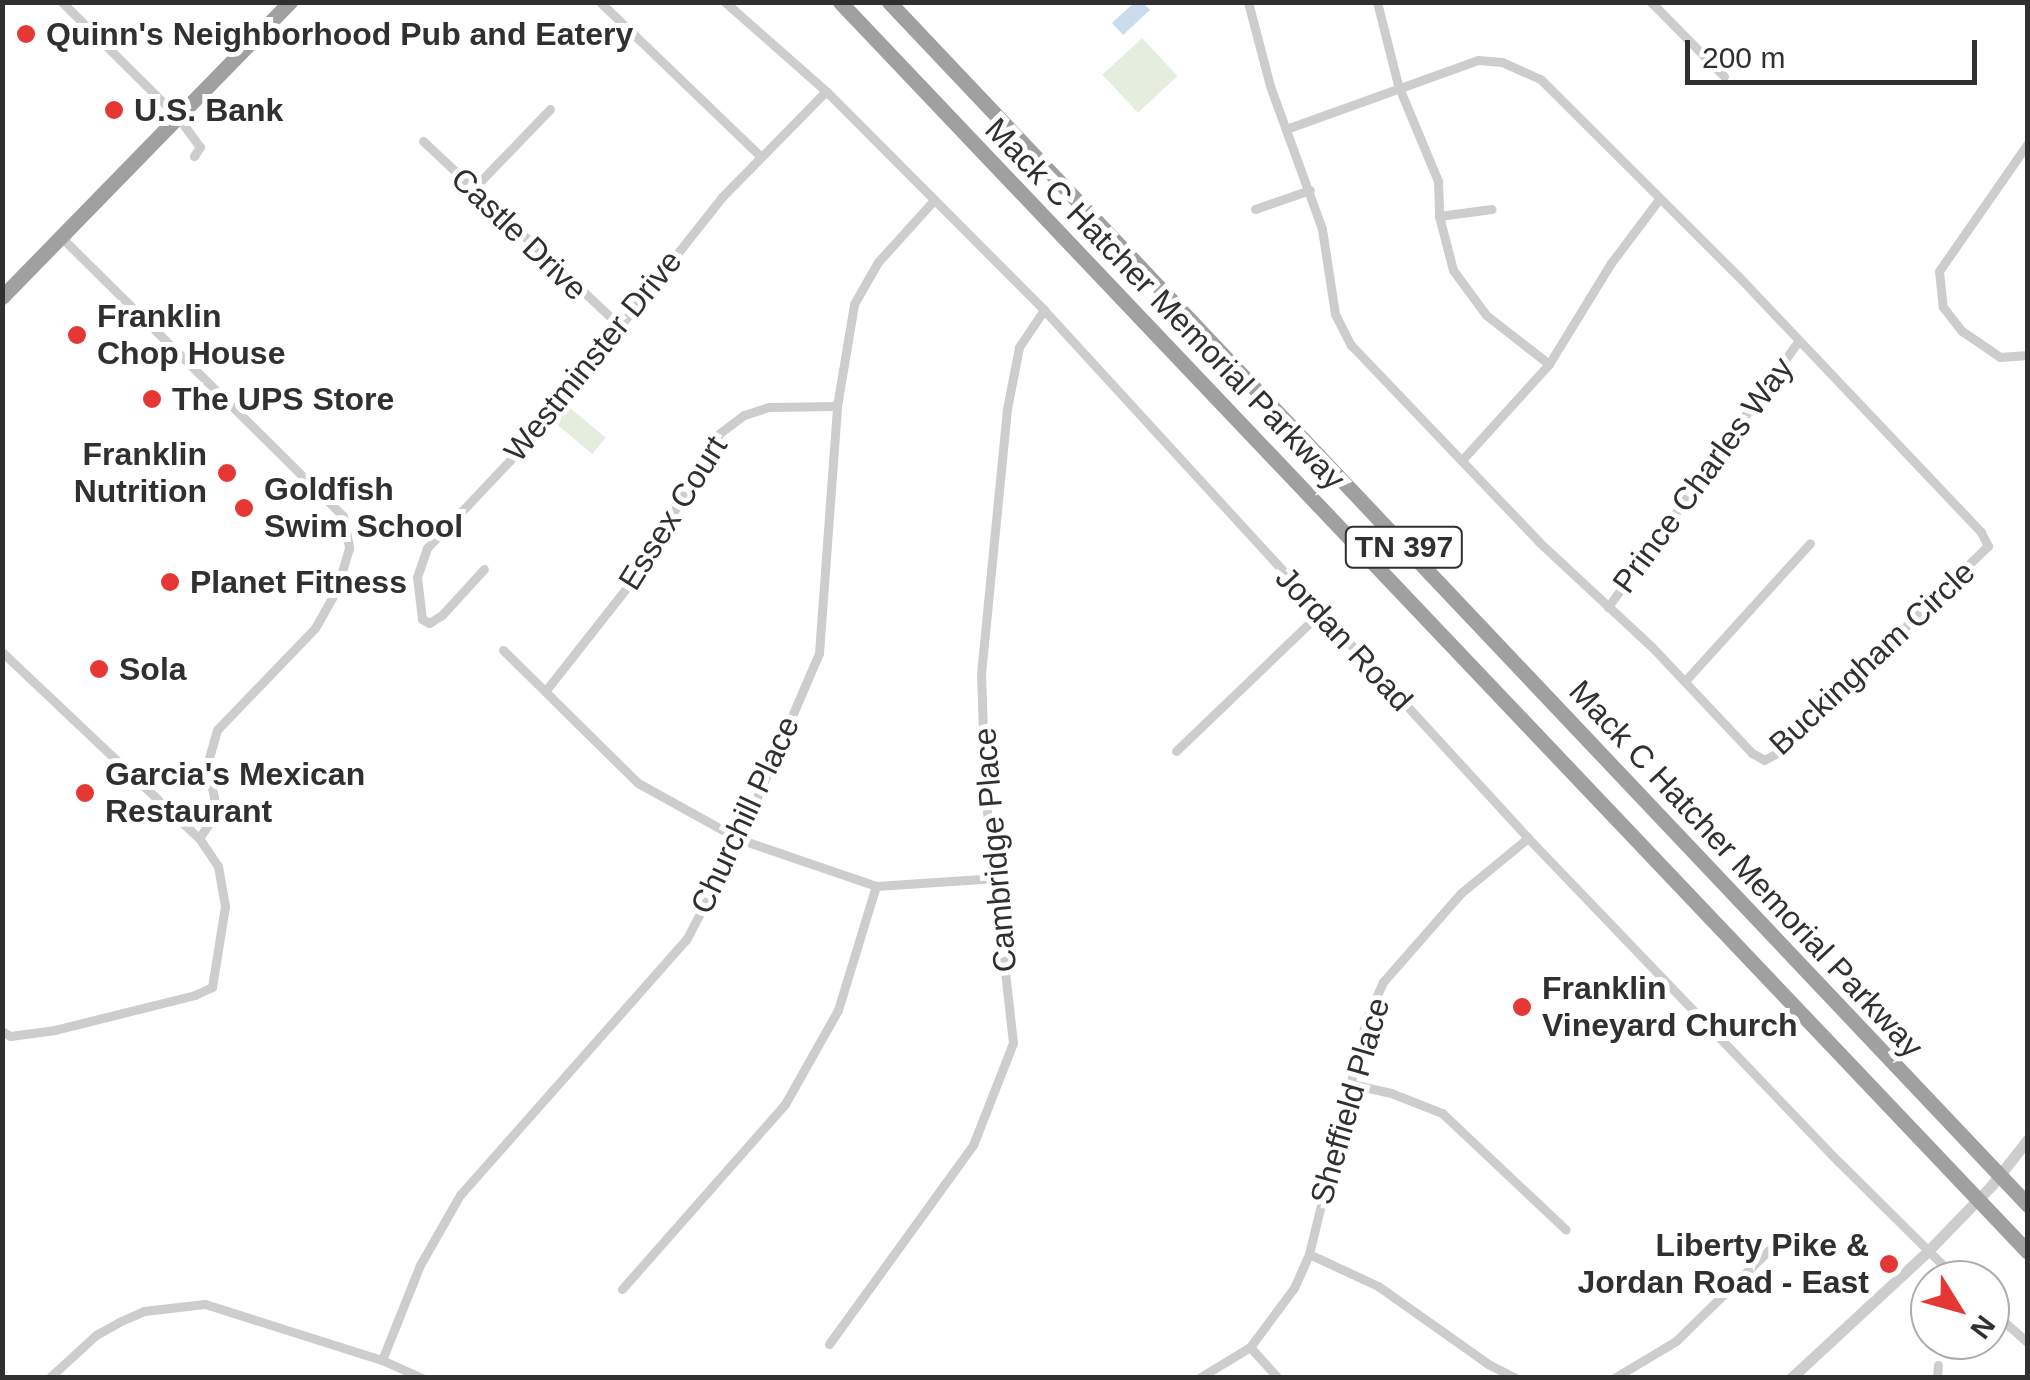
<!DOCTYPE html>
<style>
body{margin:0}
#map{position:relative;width:2030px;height:1380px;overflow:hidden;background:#fff;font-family:Helvetica,sans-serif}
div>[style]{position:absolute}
.green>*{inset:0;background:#e4edde;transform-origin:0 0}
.water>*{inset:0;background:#cadcec}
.minor>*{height:9px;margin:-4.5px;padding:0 4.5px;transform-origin:4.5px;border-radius:4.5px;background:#cdcdcd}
.tertiary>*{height:11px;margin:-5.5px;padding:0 5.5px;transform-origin:5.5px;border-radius:5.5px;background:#cdcdcd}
.trunk>*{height:15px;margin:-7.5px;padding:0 7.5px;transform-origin:7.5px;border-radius:7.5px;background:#a0a0a0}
.dots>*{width:28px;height:28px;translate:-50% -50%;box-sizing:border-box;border:5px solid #fff;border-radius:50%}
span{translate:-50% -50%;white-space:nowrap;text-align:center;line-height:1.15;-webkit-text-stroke:10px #fff;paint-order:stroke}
.shield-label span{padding:2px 8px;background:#fff;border:2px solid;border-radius:8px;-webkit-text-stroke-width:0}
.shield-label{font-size:30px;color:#303030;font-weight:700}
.poi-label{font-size:32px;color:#303030;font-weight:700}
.left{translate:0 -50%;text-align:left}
.right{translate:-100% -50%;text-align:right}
.street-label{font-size:32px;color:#303030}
.frame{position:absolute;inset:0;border:5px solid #303030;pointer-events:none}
.north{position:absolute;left:1910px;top:1260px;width:100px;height:100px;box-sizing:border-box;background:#fff;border:2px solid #acacac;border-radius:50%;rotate:127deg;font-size:28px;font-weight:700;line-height:40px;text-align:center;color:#303030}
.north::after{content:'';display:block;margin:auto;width:35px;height:45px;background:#e53733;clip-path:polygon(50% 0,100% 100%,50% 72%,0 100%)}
.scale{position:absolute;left:1685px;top:40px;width:292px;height:45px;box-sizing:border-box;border:5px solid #303030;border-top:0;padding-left:12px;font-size:30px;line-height:35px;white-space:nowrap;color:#303030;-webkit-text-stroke:8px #fff;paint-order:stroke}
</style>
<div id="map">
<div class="green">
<i style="left:1142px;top:38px;width:52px;height:54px;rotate:47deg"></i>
<i style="left:569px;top:407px;width:48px;height:21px;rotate:40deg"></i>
</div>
<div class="water">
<i style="clip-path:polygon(1134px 3px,1143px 3px,1150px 10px,1123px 35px,1112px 23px)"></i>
</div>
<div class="minor">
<i style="left:62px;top:2px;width:163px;rotate:44.8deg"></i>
<i style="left:178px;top:117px;width:37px;rotate:54deg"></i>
<i style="left:200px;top:147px;width:11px;rotate:124deg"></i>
<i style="left:600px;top:2px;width:223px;rotate:43.9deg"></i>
<i style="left:725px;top:2px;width:135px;rotate:41.4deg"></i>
<i style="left:826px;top:91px;width:309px;rotate:45.1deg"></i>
<i style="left:1044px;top:310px;width:716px;rotate:47.49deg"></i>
<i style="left:1528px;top:838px;width:449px;rotate:46.2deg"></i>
<i style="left:1839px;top:1162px;width:168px;rotate:44.8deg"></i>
<i style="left:1248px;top:2px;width:87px;rotate:75.3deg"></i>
<i style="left:1270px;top:86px;width:152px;rotate:70deg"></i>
<i style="left:1322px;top:229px;width:86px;rotate:81.3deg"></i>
<i style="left:1335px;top:314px;width:35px;rotate:63deg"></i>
<i style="left:1351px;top:345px;width:272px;rotate:46.3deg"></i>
<i style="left:1539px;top:542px;width:154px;rotate:42.9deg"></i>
<i style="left:1652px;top:647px;width:146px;rotate:46.7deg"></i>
<i style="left:1752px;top:753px;width:14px;rotate:30deg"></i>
<i style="left:1764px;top:760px;width:15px;rotate:-28deg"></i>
<i style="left:1777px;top:753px;width:296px;rotate:-44.5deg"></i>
<i style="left:1988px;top:546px;width:16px;rotate:-117deg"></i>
<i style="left:1981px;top:532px;width:353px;rotate:-133.5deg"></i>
<i style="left:1738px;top:276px;width:279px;rotate:-135.1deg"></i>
<i style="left:1540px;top:79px;width:42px;rotate:-155.9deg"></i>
<i style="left:1502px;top:62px;width:24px;rotate:-175deg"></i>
<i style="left:1478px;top:60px;width:204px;rotate:160.2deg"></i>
<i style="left:1377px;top:2px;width:86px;rotate:75.8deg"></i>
<i style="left:1398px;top:85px;width:104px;rotate:67.4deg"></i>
<i style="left:1438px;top:181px;width:35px;rotate:88deg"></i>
<i style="left:1439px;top:216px;width:56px;rotate:75.5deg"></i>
<i style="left:1453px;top:270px;width:56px;rotate:53.7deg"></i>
<i style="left:1486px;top:315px;width:80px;rotate:37.9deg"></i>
<i style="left:1651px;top:2px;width:104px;rotate:45.4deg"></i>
<i style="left:423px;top:141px;width:267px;rotate:43.2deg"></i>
<i style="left:2028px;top:143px;width:156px;rotate:124.8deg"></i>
<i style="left:1939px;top:271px;width:36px;rotate:84deg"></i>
<i style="left:1943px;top:307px;width:31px;rotate:52deg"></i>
<i style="left:1962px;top:331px;width:46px;rotate:34.4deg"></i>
<i style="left:2000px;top:357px;width:28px;rotate:-4deg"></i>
<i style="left:473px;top:189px;width:111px;rotate:-46.1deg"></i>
<i style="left:1255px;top:209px;width:58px;rotate:-19.1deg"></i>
<i style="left:1439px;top:216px;width:53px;rotate:-7.5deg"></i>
<i style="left:61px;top:237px;width:397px;rotate:44.7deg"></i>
<i style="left:343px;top:516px;width:33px;rotate:79deg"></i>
<i style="left:349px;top:548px;width:43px;rotate:106.3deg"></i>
<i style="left:337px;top:589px;width:45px;rotate:119.4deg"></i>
<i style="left:315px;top:628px;width:141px;rotate:133.9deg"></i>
<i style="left:217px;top:730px;width:35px;rotate:106deg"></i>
<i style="left:207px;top:764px;width:34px;rotate:78deg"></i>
<i style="left:214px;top:797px;width:22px;rotate:95deg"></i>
<i style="left:212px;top:819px;width:23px;rotate:124deg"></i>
<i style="left:1462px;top:460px;width:130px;rotate:-47.8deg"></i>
<i style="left:1549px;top:364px;width:119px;rotate:-58.5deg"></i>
<i style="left:1611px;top:263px;width:81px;rotate:-53deg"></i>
<i style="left:484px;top:569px;width:62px;rotate:132.4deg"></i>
<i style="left:442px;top:615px;width:15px;rotate:148deg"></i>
<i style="left:429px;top:623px;width:8px;rotate:-150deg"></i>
<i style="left:422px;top:619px;width:42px;rotate:-96.8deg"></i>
<i style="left:417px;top:577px;width:31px;rotate:-71deg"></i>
<i style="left:427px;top:548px;width:156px;rotate:-46.6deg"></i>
<i style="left:534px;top:435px;width:303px;rotate:-51.7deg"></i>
<i style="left:722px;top:197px;width:148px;rotate:-45.5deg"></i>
<i style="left:1608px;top:607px;width:326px;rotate:-54.4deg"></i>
<i style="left:503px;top:650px;width:190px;rotate:44.6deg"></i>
<i style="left:638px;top:783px;width:115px;rotate:29deg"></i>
<i style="left:739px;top:839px;width:145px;rotate:18.9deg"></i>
<i style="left:876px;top:886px;width:121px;rotate:-3.8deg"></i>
<i style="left:2px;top:652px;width:271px;rotate:43.4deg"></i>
<i style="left:199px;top:838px;width:34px;rotate:56deg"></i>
<i style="left:218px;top:866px;width:41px;rotate:80.1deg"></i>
<i style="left:225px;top:906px;width:82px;rotate:99.1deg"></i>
<i style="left:212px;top:987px;width:19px;rotate:155deg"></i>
<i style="left:195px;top:995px;width:144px;rotate:166deg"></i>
<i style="left:55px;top:1030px;width:45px;rotate:172.4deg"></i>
<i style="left:10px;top:1036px;width:9px;rotate:-148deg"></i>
<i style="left:1685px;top:681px;width:186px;rotate:-47.8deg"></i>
<i style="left:547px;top:689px;width:144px;rotate:-51.8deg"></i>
<i style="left:636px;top:576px;width:166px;rotate:-59.6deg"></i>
<i style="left:720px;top:433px;width:30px;rotate:-37deg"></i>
<i style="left:744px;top:415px;width:26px;rotate:-18deg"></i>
<i style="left:769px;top:407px;width:68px;rotate:-0.8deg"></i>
<i style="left:1176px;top:751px;width:198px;rotate:-43.8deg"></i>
<i style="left:1351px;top:1084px;width:41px;rotate:12.7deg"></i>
<i style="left:1391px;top:1093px;width:55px;rotate:21.4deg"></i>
<i style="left:1442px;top:1113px;width:170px;rotate:43.3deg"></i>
<i style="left:1309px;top:1254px;width:76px;rotate:24.9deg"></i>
<i style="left:1378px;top:1286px;width:135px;rotate:35.3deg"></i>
<i style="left:1488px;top:1364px;width:31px;rotate:27deg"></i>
<i style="left:622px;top:1289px;width:247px;rotate:-48.6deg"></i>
<i style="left:785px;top:1104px;width:108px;rotate:-60.6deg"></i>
<i style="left:838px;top:1010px;width:130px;rotate:-73deg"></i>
<i style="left:1990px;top:1309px;width:51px;rotate:41.8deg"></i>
<i style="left:829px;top:1344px;width:246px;rotate:-54.1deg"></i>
<i style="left:973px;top:1145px;width:110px;rotate:-68.6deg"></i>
<i style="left:1013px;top:1043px;width:252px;rotate:-96.4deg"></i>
<i style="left:985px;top:793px;width:119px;rotate:-91.9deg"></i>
<i style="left:981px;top:674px;width:266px;rotate:-84.4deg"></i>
<i style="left:1007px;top:409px;width:63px;rotate:-79deg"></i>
<i style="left:1019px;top:347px;width:45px;rotate:-56deg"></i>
<i style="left:1250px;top:1347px;width:42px;rotate:47.9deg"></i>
<i style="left:382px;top:1360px;width:102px;rotate:-68.2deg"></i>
<i style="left:420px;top:1265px;width:81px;rotate:-60.3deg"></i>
<i style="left:460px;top:1195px;width:341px;rotate:-48.5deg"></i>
<i style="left:686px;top:940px;width:114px;rotate:-62.3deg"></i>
<i style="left:739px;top:839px;width:202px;rotate:-66.7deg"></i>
<i style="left:819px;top:653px;width:248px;rotate:-85.8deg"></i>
<i style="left:837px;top:406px;width:103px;rotate:-80.5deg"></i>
<i style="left:854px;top:304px;width:48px;rotate:-60.3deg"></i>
<i style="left:878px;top:262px;width:84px;rotate:-47.9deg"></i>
<i style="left:49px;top:1378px;width:64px;rotate:-42.5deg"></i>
<i style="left:96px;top:1335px;width:26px;rotate:-29deg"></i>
<i style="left:119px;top:1322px;width:27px;rotate:-24deg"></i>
<i style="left:144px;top:1311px;width:61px;rotate:-6.5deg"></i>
<i style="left:205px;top:1304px;width:186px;rotate:17.6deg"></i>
<i style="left:382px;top:1360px;width:44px;rotate:24.2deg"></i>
<i style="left:1199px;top:1378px;width:60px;rotate:-31.3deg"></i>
<i style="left:1250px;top:1347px;width:74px;rotate:-53.3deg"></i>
<i style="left:1294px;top:1288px;width:37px;rotate:-66deg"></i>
<i style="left:1309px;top:1254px;width:241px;rotate:-76.3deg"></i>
<i style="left:1366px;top:1020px;width:42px;rotate:-65.9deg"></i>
<i style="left:1383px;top:982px;width:118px;rotate:-48.8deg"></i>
<i style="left:1461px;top:893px;width:87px;rotate:-39.4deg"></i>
<i style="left:1614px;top:1378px;width:72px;rotate:-30.8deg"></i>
<i style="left:1676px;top:1341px;width:130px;rotate:-44.4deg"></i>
<i style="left:1937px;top:1378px;width:13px;rotate:-86deg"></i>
</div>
<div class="tertiary">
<i style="left:1791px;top:1378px;width:185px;rotate:-42.8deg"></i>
<i style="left:1927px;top:1252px;width:93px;rotate:-45.9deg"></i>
<i style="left:1992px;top:1185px;width:58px;rotate:-52deg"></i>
</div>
<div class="trunk">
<i style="left:840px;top:2px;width:1724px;rotate:46.46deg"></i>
<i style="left:889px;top:2px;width:1657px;rotate:46.57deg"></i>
<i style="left:2px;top:297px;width:412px;rotate:-45.7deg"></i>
</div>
<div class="dots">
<i style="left:26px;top:34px;background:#e53733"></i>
<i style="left:114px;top:110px;background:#e53733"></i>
<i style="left:77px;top:335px;background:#e53733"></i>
<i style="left:152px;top:399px;background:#e53733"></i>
<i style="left:227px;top:473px;background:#e53733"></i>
<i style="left:244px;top:508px;background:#e53733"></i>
<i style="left:170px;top:582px;background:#e53733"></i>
<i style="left:99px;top:669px;background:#e53733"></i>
<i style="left:85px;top:793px;background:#e53733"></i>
<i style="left:1522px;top:1007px;background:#e53733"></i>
<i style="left:1889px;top:1264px;background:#e53733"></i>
</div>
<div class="shield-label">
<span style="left:1404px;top:547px">TN 397</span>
</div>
<div class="poi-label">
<span class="left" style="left:46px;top:34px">Quinn's Neighborhood Pub and Eatery</span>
<span class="left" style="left:134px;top:110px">U.S. Bank</span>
<span class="left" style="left:97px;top:335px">Franklin<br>Chop House</span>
<span class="left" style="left:172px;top:399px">The UPS Store</span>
<span class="right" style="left:207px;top:473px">Franklin<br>Nutrition</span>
<span class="left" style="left:264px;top:508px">Goldfish<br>Swim School</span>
<span class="left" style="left:190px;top:582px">Planet Fitness</span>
<span class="left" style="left:119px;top:669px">Sola</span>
<span class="left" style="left:105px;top:793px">Garcia's Mexican<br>Restaurant</span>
<span class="left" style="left:1542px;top:1007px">Franklin<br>Vineyard Church</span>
<span class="right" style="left:1869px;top:1264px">Liberty Pike &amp;<br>Jordan Road - East</span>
</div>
<div class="street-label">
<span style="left:519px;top:234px;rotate:44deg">Castle Drive</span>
<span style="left:1165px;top:304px;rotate:46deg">Mack C Hatcher Memorial Parkway</span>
<span style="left:593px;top:356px;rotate:-51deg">Westminster Drive</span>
<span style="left:1703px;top:475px;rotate:-54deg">Prince Charles Way</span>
<span style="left:673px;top:513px;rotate:-58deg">Essex Court</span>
<span style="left:1344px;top:639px;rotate:47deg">Jordan Road</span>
<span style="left:1872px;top:658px;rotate:-43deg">Buckingham Circle</span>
<span style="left:745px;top:815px;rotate:-65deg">Churchill Place</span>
<span style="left:995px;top:850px;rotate:-95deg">Cambridge Place</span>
<span style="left:1746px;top:869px;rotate:47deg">Mack C Hatcher Memorial Parkway</span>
<span style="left:1350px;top:1101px;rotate:-74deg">Sheffield Place</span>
</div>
<div class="frame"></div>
<div class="north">N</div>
<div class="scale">200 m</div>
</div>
